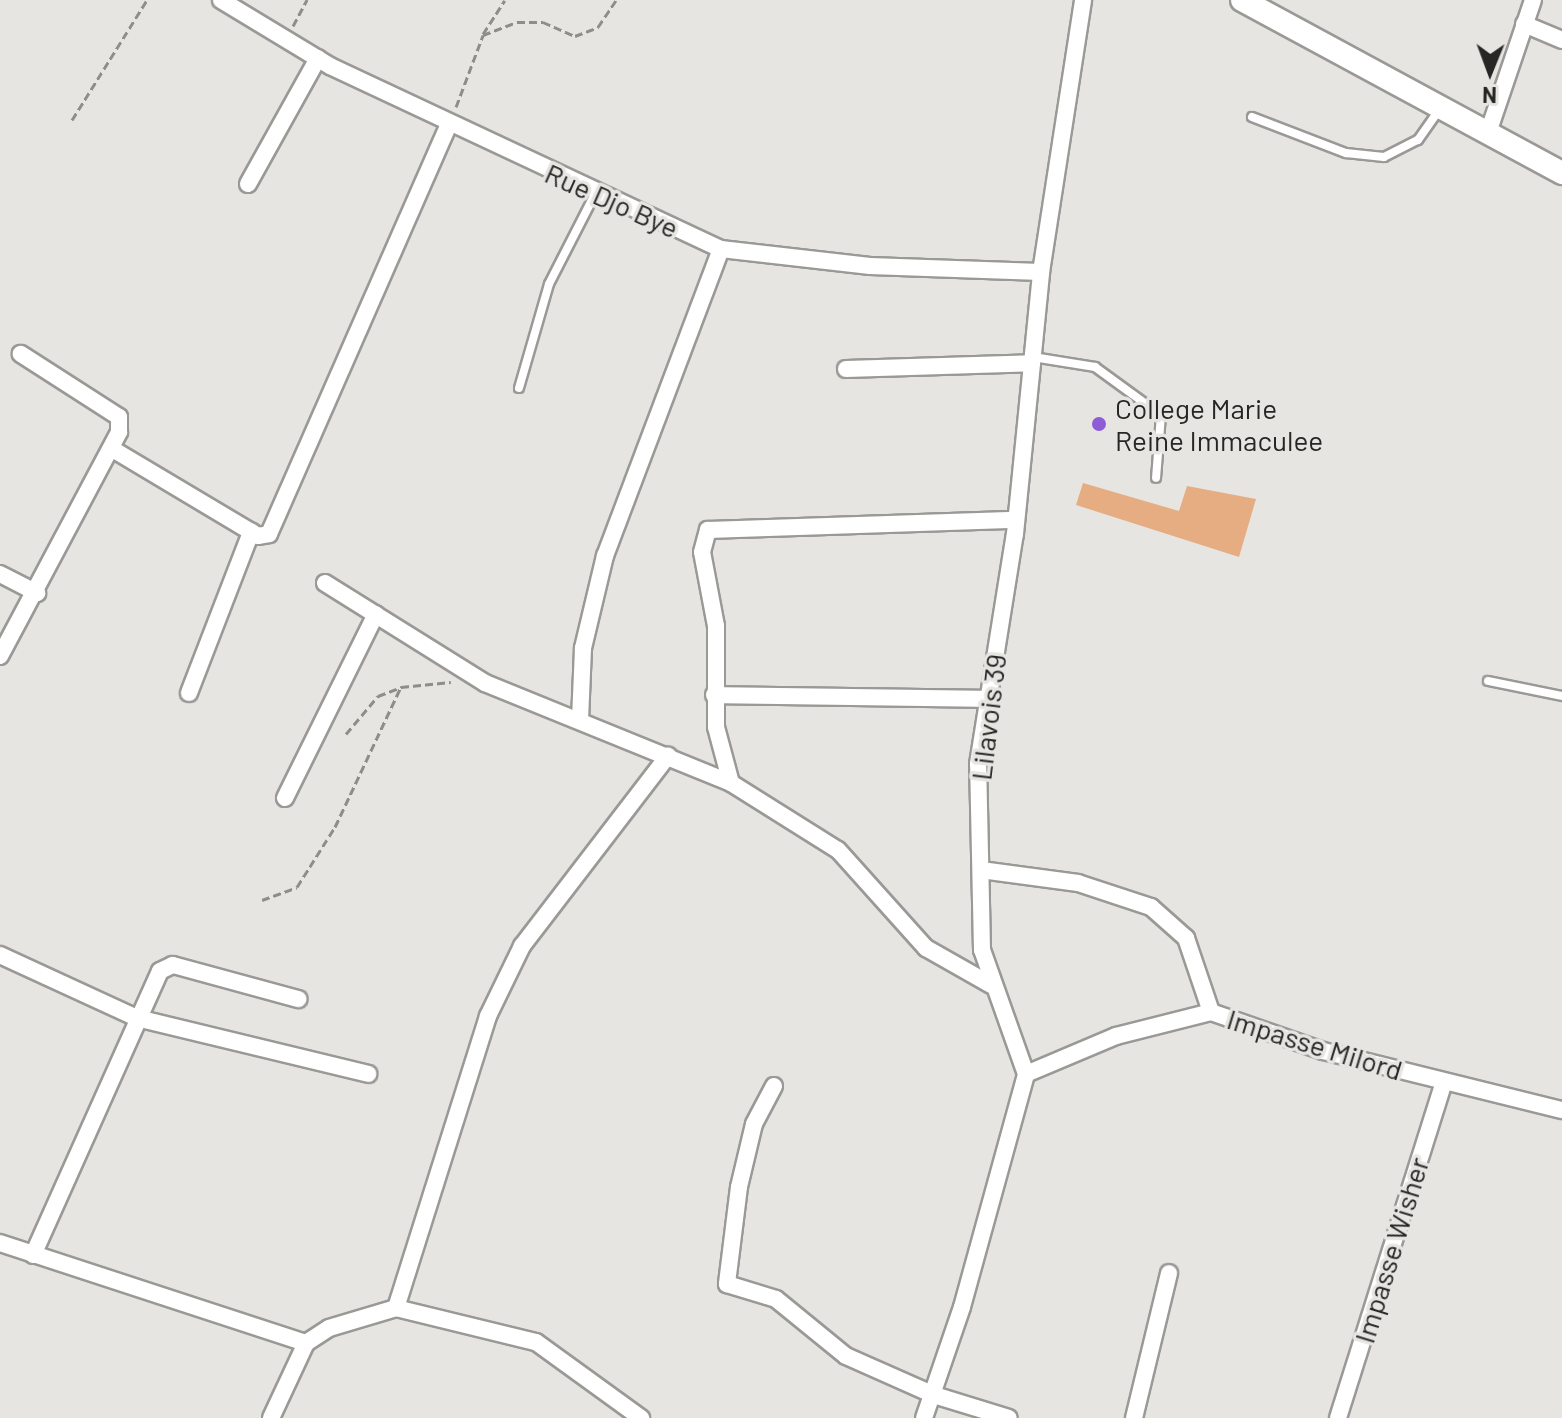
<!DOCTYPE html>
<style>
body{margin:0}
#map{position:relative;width:1562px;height:1418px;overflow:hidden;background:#e6e5e2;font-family:Barlow,sans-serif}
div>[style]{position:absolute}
.building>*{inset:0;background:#e6ad82}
.path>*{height:3px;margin-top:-1.5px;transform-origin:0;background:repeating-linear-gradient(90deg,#8d8d8a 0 8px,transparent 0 12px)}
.roads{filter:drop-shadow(2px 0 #9a9996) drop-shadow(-2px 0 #9a9996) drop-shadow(0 2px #9a9996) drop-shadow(0 -2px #9a9996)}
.service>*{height:8px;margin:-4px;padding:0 4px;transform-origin:4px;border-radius:4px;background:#fff}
.minor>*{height:16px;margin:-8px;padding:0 8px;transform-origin:8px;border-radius:8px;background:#fff}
.secondary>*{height:22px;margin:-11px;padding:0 11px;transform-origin:11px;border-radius:11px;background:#fff}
.dots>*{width:22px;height:22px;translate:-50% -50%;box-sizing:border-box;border:4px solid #e6e5e2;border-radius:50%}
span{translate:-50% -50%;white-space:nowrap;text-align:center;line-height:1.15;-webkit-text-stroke:7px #e6e5e2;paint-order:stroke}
.street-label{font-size:28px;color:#262624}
.poi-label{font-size:28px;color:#262624}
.left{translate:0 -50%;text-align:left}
.north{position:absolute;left:1450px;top:32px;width:80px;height:80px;-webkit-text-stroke:6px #e6e5e2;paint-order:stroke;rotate:181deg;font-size:22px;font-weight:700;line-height:32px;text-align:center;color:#262624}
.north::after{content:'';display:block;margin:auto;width:28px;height:36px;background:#262624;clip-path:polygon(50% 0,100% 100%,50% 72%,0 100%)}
</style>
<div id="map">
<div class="building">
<i style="clip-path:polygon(1083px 483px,1179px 511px,1187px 486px,1256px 499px,1239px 557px,1076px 505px)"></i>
</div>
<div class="path">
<i style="left:293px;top:26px;width:30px;rotate:-62deg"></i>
<i style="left:483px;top:34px;width:40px;rotate:-57.1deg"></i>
<i style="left:456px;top:107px;width:77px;rotate:-69.4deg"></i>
<i style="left:483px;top:35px;width:36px;rotate:-21deg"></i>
<i style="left:517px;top:22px;width:26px"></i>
<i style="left:543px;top:22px;width:35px;rotate:24deg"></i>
<i style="left:575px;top:36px;width:25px;rotate:-21deg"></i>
<i style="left:598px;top:27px;width:32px;rotate:-56deg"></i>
<i style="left:72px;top:120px;width:142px;rotate:-58deg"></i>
<i style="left:346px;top:734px;width:50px;rotate:-49.9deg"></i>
<i style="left:378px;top:696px;width:25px;rotate:-21deg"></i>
<i style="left:401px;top:687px;width:50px;rotate:-5.7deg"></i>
<i style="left:262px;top:900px;width:37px;rotate:-20deg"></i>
<i style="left:297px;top:887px;width:71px;rotate:-57.7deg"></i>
<i style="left:335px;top:827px;width:155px;rotate:-64.8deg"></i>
</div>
<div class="roads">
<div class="service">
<i style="left:1252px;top:117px;width:101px;rotate:21deg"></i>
<i style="left:1346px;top:153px;width:38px;rotate:6deg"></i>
<i style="left:1384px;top:157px;width:38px;rotate:-27deg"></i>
<i style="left:1418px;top:140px;width:37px;rotate:-55deg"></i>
<i style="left:1033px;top:357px;width:63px;rotate:9.2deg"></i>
<i style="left:1095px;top:367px;width:82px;rotate:36deg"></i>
<i style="left:1161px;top:415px;width:63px;rotate:94.5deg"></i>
<i style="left:519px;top:388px;width:108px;rotate:-73.9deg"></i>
<i style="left:549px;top:284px;width:101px;rotate:-62.9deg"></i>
<i style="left:1488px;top:681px;width:76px;rotate:11.5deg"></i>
</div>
<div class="minor">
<i style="left:221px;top:0;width:127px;rotate:31.2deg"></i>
<i style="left:330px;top:66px;width:432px;rotate:25.1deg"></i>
<i style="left:721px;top:249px;width:150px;rotate:6.5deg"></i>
<i style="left:870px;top:266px;width:171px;rotate:2deg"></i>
<i style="left:1524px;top:24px;width:41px;rotate:22.8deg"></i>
<i style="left:1489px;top:130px;width:137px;rotate:-71.3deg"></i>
<i style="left:248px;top:184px;width:144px;rotate:-60.9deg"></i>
<i style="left:846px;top:369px;width:186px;rotate:-1.8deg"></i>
<i style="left:114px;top:450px;width:168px;rotate:30.8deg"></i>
<i style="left:258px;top:536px;width:11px;rotate:-10deg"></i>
<i style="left:269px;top:534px;width:448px;rotate:-66.3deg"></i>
<i style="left:0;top:574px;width:42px;rotate:27.2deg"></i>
<i style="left:325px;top:583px;width:189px;rotate:32deg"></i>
<i style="left:485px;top:683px;width:266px;rotate:22.1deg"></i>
<i style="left:731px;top:783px;width:126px;rotate:32.1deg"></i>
<i style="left:838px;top:850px;width:132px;rotate:48.1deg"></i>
<i style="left:926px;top:948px;width:75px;rotate:29.6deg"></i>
<i style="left:0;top:656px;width:254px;rotate:-62deg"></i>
<i style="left:119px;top:432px;width:15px;rotate:-90deg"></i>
<i style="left:119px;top:417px;width:117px;rotate:-147.3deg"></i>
<i style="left:189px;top:693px;width:173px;rotate:-68.9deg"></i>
<i style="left:714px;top:695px;width:275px;rotate:0.8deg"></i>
<i style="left:580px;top:720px;width:72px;rotate:-87.6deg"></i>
<i style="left:583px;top:648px;width:95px;rotate:-76.6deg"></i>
<i style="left:605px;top:556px;width:328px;rotate:-69.3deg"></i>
<i style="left:731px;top:783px;width:58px;rotate:-105deg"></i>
<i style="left:716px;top:727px;width:101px;rotate:-90deg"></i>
<i style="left:716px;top:626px;width:75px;rotate:-100.7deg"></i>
<i style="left:702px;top:552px;width:23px;rotate:-75deg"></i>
<i style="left:708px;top:530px;width:308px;rotate:-1.9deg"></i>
<i style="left:285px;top:798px;width:205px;rotate:-63.7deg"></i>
<i style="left:981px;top:870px;width:98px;rotate:7.6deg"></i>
<i style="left:1078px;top:883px;width:77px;rotate:18.2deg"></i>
<i style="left:1151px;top:907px;width:47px;rotate:41.5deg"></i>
<i style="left:1186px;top:938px;width:78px;rotate:71.3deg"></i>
<i style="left:0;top:955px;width:151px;rotate:24.7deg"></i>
<i style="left:137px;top:1018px;width:238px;rotate:13.6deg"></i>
<i style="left:1026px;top:1074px;width:98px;rotate:-22.9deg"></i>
<i style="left:1116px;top:1036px;width:98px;rotate:-14.2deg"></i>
<i style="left:1211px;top:1012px;width:119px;rotate:19.2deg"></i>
<i style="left:1323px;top:1051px;width:246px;rotate:13.9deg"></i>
<i style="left:774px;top:1086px;width:43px;rotate:117.8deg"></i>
<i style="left:754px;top:1124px;width:65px;rotate:103.4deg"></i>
<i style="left:739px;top:1187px;width:98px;rotate:97.1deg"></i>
<i style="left:727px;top:1284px;width:51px;rotate:17deg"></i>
<i style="left:776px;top:1299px;width:90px;rotate:39.2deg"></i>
<i style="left:846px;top:1356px;width:96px;rotate:23.9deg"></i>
<i style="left:934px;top:1395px;width:78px;rotate:17deg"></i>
<i style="left:0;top:1243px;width:322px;rotate:18.1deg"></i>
<i style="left:33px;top:1255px;width:311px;rotate:-65.9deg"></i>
<i style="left:160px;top:971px;width:14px;rotate:-25deg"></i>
<i style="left:173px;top:965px;width:130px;rotate:15.2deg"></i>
<i style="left:396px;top:1308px;width:306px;rotate:-72.5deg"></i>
<i style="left:488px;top:1016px;width:78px;rotate:-64.1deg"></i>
<i style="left:522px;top:946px;width:240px;rotate:-52.5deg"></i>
<i style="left:271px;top:1418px;width:83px;rotate:-65deg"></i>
<i style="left:306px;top:1343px;width:27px;rotate:-33deg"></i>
<i style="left:329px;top:1328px;width:70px;rotate:-16.6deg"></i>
<i style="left:396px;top:1308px;width:144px;rotate:13.7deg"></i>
<i style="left:536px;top:1342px;width:130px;rotate:35.9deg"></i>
<i style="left:924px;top:1418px;width:117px;rotate:-71.1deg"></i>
<i style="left:962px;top:1307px;width:242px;rotate:-74.6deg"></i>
<i style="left:1026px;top:1074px;width:132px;rotate:-109.5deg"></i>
<i style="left:982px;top:950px;width:186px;rotate:-91.2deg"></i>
<i style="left:978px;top:764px;width:233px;rotate:-80.9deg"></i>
<i style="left:1015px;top:534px;width:263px;rotate:-84.3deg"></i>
<i style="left:1041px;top:272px;width:275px;rotate:-81.2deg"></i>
<i style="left:1134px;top:1418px;width:149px;rotate:-76.4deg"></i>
<i style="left:1338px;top:1418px;width:352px;rotate:-72.5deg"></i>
</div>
<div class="secondary">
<i style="left:1242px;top:0;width:364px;rotate:28.4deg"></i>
</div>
</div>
<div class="dots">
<i style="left:1099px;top:424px;background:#8e5dd6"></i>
</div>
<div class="street-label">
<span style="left:612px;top:200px;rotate:24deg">Rue Djo Bye</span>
<span style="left:988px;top:717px;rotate:-83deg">Lilavois 39</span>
<span style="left:1315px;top:1044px;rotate:17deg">Impasse Milord</span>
<span style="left:1391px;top:1250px;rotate:-73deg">Impasse Wisher</span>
</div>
<div class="poi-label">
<span class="left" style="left:1115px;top:424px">College Marie<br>Reine Immaculee</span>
</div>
<div class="north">N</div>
</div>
